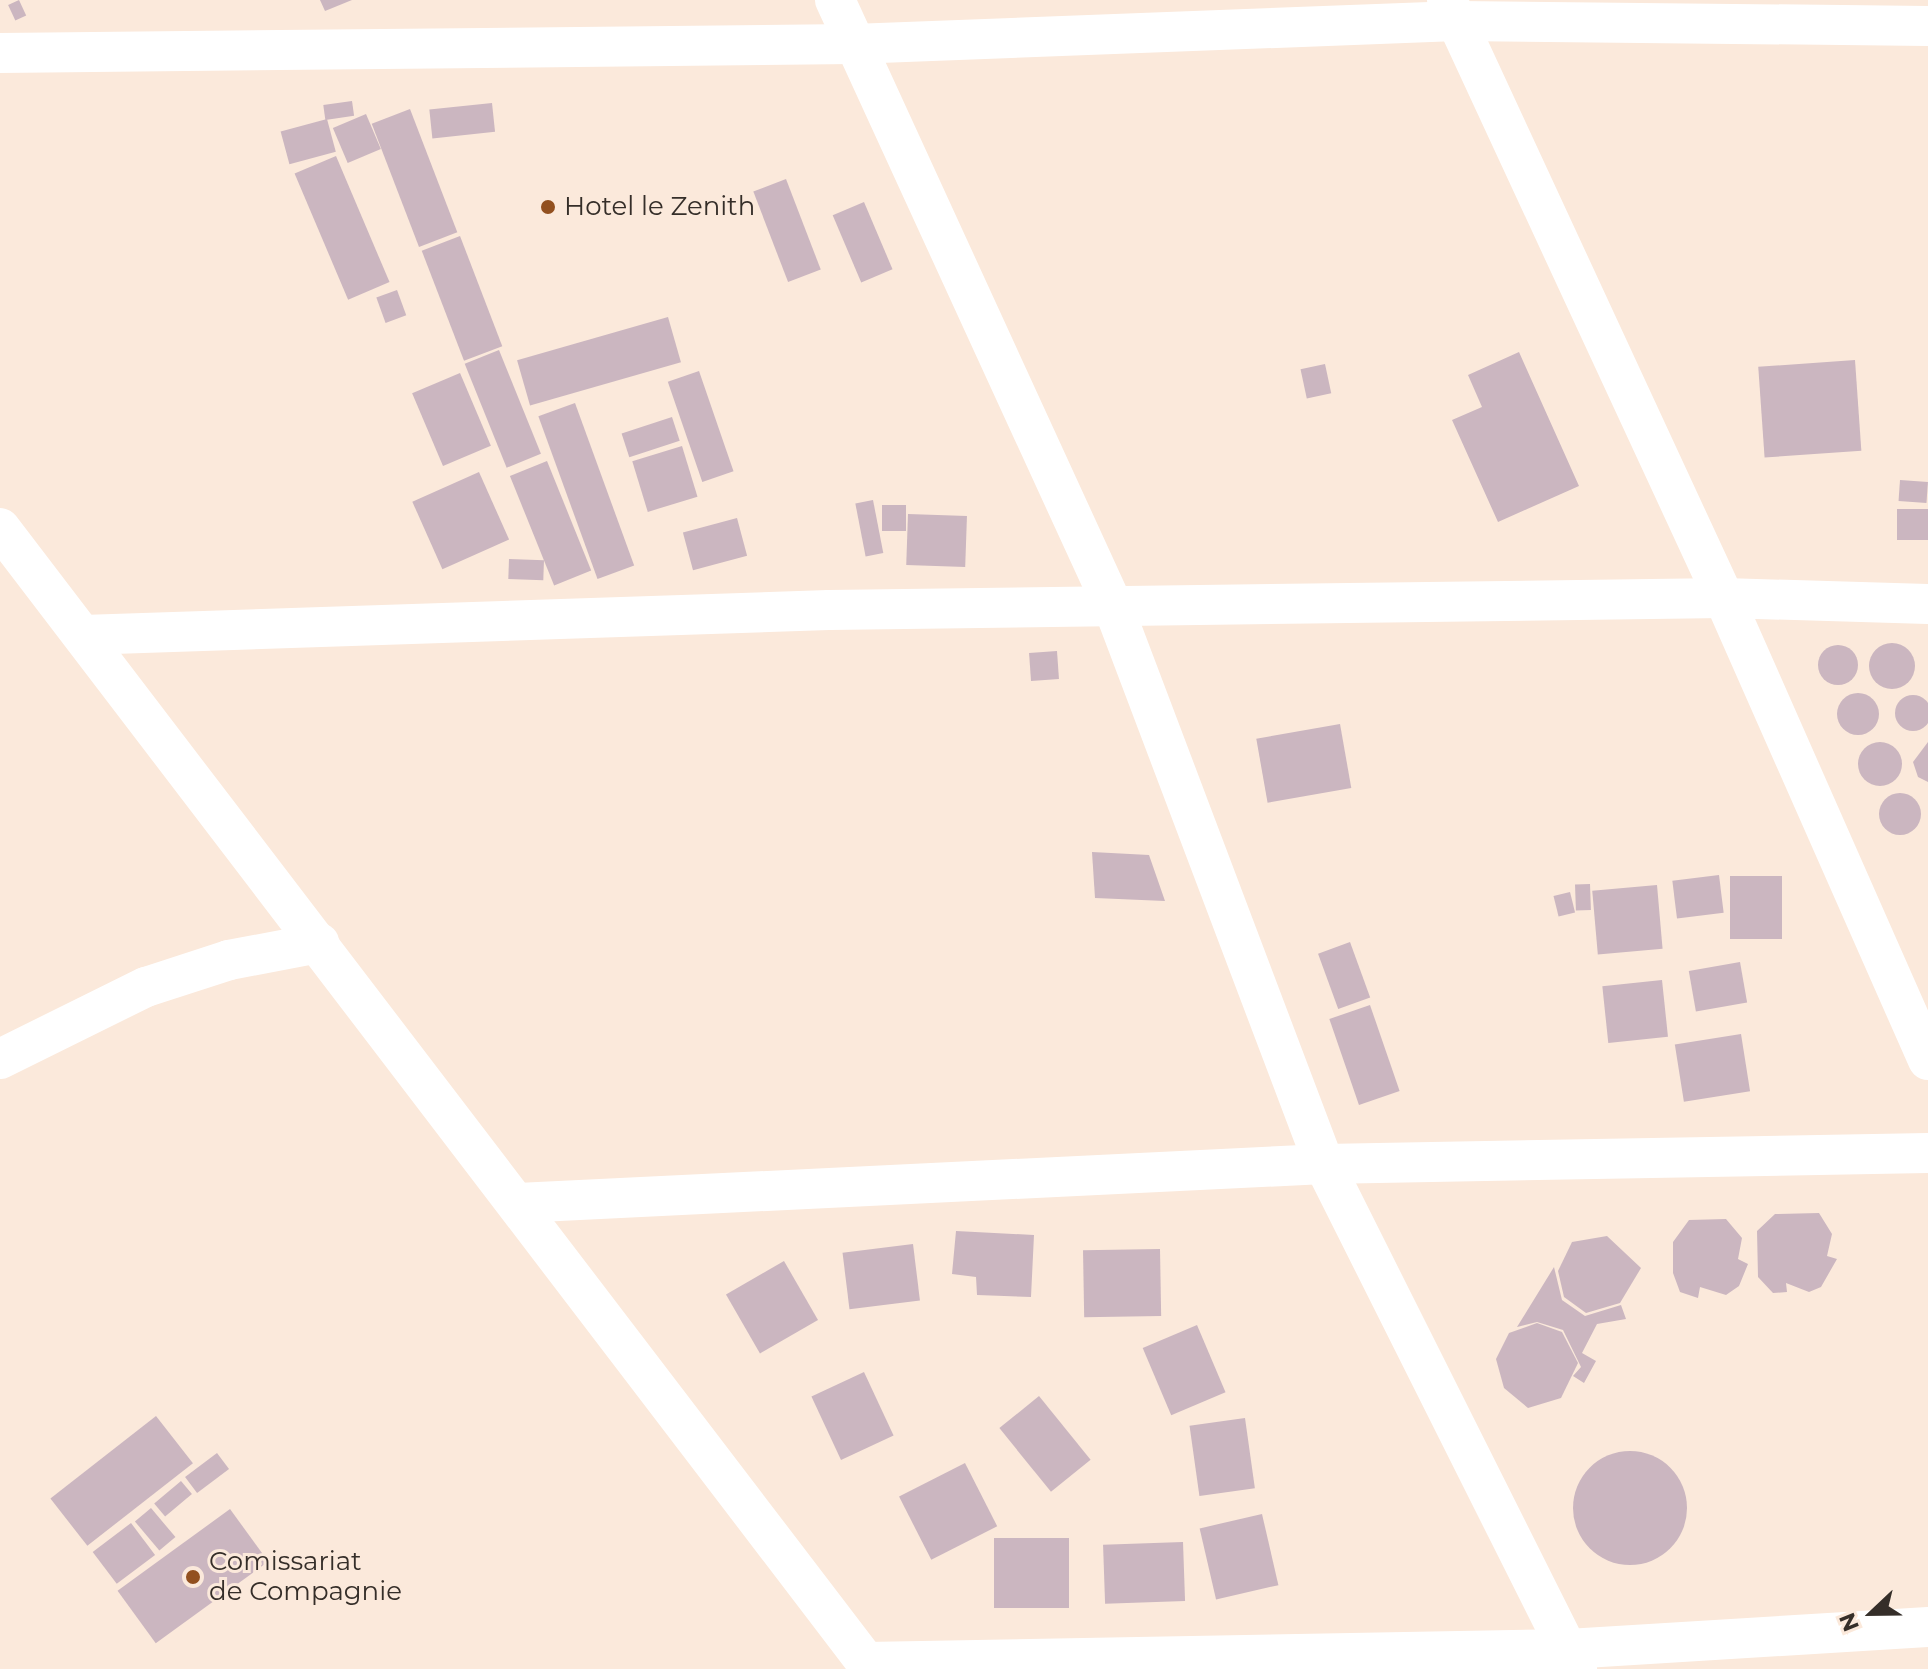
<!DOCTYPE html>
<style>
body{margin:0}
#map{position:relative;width:1928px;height:1669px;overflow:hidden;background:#fbe9db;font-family:Montserrat,sans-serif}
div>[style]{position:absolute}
.building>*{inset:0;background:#cbb6c0;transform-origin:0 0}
.round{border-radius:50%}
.street>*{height:40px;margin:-20px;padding:0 20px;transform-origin:20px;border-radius:20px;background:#fff}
.dots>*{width:22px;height:22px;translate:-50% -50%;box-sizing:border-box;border:4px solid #fbe9db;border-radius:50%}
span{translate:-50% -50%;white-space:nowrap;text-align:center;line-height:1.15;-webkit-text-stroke:6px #fbe9db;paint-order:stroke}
.poi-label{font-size:26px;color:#352e29}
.left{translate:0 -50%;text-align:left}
.north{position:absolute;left:1832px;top:1573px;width:80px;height:80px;-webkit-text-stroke:6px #fbe9db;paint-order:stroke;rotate:248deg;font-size:22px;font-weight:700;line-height:32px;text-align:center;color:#352e29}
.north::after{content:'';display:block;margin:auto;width:28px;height:36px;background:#352e29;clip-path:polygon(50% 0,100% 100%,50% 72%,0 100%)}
</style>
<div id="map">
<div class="building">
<i style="left:19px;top:0;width:17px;height:12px;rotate:65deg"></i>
<i style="clip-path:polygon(320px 0,352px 0,325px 11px)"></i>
<i style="left:352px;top:101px;width:15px;height:29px;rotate:82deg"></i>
<i style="left:492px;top:103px;width:29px;height:63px;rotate:84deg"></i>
<i style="left:410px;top:109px;width:132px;height:41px;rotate:69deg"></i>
<i style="left:366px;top:114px;width:38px;height:36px;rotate:67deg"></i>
<i style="left:327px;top:119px;width:34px;height:48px;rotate:75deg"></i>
<i style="left:336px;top:156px;width:137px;height:45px;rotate:67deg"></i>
<i style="left:786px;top:179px;width:97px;height:35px;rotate:69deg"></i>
<i style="left:864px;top:202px;width:73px;height:34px;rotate:67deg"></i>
<i style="left:460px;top:236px;width:118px;height:41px;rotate:69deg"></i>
<i style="left:397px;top:290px;width:27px;height:22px;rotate:70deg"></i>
<i style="left:668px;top:317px;width:47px;height:157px;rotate:74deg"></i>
<i style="left:499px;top:350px;width:112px;height:37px;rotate:68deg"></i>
<i style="clip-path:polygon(1519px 352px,1579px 486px,1498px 522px,1452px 420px,1482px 407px,1468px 375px)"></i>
<i style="left:1855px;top:360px;width:91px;height:97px;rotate:86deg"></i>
<i style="left:1325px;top:364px;width:30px;height:25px;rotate:78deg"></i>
<i style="left:699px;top:371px;width:106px;height:33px;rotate:71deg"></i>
<i style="left:460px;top:373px;width:79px;height:52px;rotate:67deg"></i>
<i style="left:575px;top:403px;width:173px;height:39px;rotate:70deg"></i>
<i style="left:672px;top:417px;width:25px;height:53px;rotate:72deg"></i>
<i style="left:682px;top:446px;width:53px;height:52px;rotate:73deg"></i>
<i style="left:547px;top:461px;width:118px;height:40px;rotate:68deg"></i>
<i style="left:479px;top:472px;width:74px;height:73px;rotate:66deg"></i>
<i style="left:1900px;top:480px;width:28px;height:21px;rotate:4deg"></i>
<i style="left:873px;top:500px;width:54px;height:18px;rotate:79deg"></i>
<i style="left:882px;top:505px;width:24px;height:26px"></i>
<i style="left:1897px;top:509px;width:31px;height:31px"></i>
<i style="left:908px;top:514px;width:59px;height:51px;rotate:2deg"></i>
<i style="left:737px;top:518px;width:39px;height:56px;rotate:75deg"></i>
<i style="left:509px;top:559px;width:35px;height:20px;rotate:2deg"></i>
<i class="round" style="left:1869px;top:643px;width:46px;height:46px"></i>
<i class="round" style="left:1818px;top:645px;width:40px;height:40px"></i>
<i style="left:1057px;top:651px;width:28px;height:28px;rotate:86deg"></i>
<i class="round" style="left:1837px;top:693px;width:42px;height:42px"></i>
<i class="round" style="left:1895px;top:695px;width:36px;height:36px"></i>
<i style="left:1340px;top:724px;width:65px;height:85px;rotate:80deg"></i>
<i style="clip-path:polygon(1928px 742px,1928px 782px,1918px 777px,1913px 762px)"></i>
<i class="round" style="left:1858px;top:742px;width:44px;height:44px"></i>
<i class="round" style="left:1879px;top:793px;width:42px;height:42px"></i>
<i style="clip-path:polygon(1092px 852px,1149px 855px,1165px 901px,1095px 898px)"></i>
<i style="left:1719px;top:875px;width:38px;height:47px;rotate:83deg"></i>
<i style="left:1730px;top:876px;width:52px;height:63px"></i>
<i style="left:1590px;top:884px;width:26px;height:15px;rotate:88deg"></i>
<i style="left:1657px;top:885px;width:64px;height:65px;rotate:85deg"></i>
<i style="left:1570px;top:892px;width:21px;height:17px;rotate:76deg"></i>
<i style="left:1350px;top:942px;width:59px;height:34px;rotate:70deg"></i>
<i style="left:1740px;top:962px;width:41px;height:52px;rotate:80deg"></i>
<i style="left:1662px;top:980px;width:57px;height:60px;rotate:84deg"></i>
<i style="left:1370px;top:1005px;width:91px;height:43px;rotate:71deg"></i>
<i style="left:1741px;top:1034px;width:58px;height:67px;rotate:81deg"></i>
<i style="clip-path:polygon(1819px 1213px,1832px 1234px,1827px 1256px,1837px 1259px,1821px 1287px,1809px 1292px,1786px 1283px,1787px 1292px,1773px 1293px,1758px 1277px,1757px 1231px,1775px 1214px)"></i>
<i style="clip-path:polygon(1726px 1219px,1742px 1238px,1738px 1259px,1748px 1264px,1739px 1286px,1726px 1295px,1700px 1287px,1698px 1298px,1680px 1292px,1673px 1273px,1673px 1242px,1689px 1220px)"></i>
<i style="clip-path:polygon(956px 1231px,1034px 1235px,1031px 1297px,977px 1295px,976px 1277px,952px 1274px)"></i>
<i style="clip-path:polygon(1607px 1236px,1641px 1268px,1620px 1303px,1586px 1313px,1564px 1297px,1558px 1271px,1572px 1242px)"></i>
<i style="left:913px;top:1244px;width:57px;height:71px;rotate:83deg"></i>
<i style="left:1160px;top:1249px;width:67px;height:77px;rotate:89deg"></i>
<i style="left:784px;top:1261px;width:68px;height:67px;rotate:60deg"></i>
<i style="clip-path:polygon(1554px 1267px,1562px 1300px,1585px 1316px,1621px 1305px,1626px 1319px,1597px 1324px,1582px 1353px,1596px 1361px,1584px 1383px,1573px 1376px,1581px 1367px,1563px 1330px,1537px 1322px,1517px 1327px)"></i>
<i style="clip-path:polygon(1537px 1323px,1562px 1332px,1578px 1363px,1561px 1398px,1528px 1408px,1504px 1388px,1496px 1359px,1509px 1333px)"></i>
<i style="left:1197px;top:1325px;width:73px;height:59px;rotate:67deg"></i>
<i style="left:864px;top:1372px;width:70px;height:58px;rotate:65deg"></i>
<i style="left:1039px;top:1396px;width:82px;height:51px;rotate:51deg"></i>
<i style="left:156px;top:1416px;width:60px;height:134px;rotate:52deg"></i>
<i style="left:1245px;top:1418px;width:71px;height:56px;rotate:82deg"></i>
<i class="round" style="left:1573px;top:1451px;width:114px;height:114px"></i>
<i style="left:217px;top:1453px;width:20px;height:40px;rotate:53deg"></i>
<i style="left:965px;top:1463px;width:71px;height:74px;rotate:63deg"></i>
<i style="left:181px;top:1481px;width:17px;height:35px;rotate:50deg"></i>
<i style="left:151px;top:1508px;width:38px;height:21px;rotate:50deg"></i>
<i style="left:230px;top:1509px;width:65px;height:139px;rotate:54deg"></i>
<i style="left:1262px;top:1514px;width:73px;height:64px;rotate:77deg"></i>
<i style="left:131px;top:1523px;width:40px;height:48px;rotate:53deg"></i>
<i style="left:994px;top:1538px;width:75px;height:70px"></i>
<i style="left:1183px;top:1542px;width:59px;height:80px;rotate:88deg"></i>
</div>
<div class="street">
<i style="left:835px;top:0;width:667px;rotate:65.36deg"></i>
<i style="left:1113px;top:606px;width:597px;rotate:69.29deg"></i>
<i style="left:1324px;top:1164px;width:565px;rotate:63.39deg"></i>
<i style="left:1447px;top:0;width:659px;rotate:65.15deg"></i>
<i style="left:1724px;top:598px;width:505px;rotate:66.18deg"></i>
<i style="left:0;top:53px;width:853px;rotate:-0.6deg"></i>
<i style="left:853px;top:44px;width:604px;rotate:-2.18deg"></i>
<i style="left:1457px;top:21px;width:471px;rotate:0.6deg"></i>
<i style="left:0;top:528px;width:1435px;rotate:52.64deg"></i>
<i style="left:83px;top:635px;width:746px;rotate:-1.92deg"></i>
<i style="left:829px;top:610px;width:895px;rotate:-0.77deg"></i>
<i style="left:1724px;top:598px;width:204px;rotate:1.7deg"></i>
<i style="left:0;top:1059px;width:163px;rotate:-26.3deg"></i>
<i style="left:146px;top:987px;width:87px;rotate:-18deg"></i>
<i style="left:229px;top:960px;width:92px;rotate:-10.7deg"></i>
<i style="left:518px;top:1203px;width:807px;rotate:-2.77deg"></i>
<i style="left:1324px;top:1164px;width:604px;rotate:-1.04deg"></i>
<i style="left:866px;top:1662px;width:702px;rotate:-1.06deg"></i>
<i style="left:1568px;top:1649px;width:361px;rotate:-3.5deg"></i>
</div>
<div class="dots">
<i style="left:548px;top:207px;background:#92501f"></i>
<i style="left:193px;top:1577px;background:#92501f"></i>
</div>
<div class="poi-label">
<span class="left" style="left:564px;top:207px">Hotel le Zenith</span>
<span class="left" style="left:209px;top:1577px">Comissariat<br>de Compagnie</span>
</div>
<div class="north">N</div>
</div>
